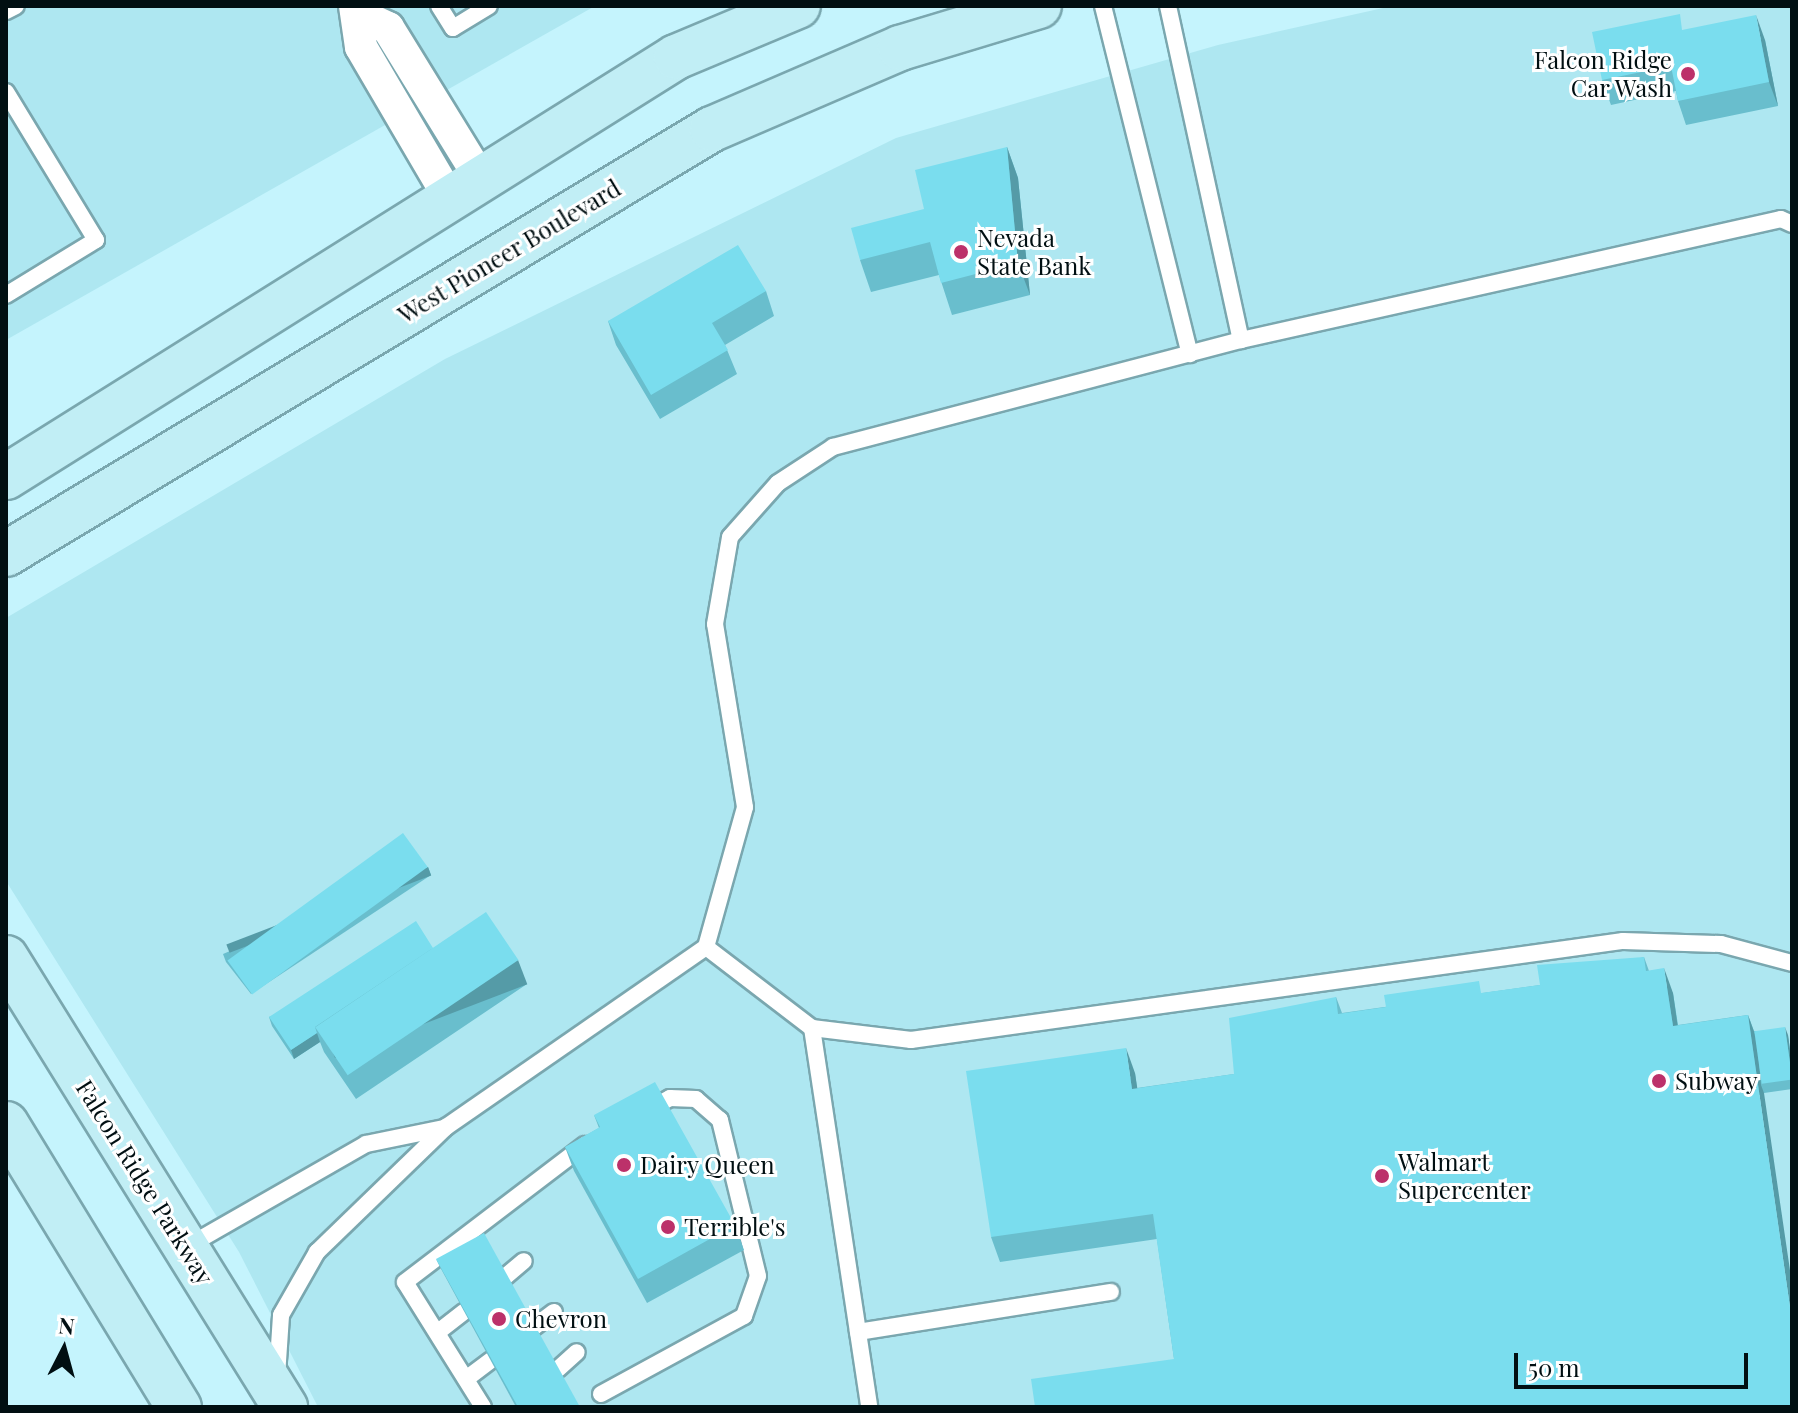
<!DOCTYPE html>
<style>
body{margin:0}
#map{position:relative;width:1798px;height:1413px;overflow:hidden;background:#c5f4fd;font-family:"Playfair Display",serif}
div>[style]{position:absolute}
.built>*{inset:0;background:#aee7f1}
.roads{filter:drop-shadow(2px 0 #7aa7af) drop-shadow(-2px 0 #7aa7af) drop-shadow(0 2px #7aa7af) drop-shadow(0 -2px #7aa7af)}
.lane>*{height:16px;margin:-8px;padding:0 8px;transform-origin:8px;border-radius:8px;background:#fff}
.street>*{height:32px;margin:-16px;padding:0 16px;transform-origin:16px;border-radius:16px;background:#fff}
.secondary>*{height:44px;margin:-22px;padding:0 22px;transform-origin:22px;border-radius:22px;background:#c1eef5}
.wall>*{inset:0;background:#69becd}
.shaded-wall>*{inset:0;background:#559ba7;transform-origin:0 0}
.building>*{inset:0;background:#7addee;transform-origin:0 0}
.dots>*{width:22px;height:22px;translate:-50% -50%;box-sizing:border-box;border:4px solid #fff;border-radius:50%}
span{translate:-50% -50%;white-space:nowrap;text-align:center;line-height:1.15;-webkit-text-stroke:6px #fff;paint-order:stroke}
.poi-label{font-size:24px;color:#010f12}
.right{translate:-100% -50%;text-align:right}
.left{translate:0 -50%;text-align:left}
.street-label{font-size:24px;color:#010f12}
.frame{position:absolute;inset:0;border:8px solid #010f12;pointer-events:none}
.north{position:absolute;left:24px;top:1309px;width:80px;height:80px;-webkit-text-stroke:6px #fff;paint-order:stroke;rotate:6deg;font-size:22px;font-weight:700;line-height:32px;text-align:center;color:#010f12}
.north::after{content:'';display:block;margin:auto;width:28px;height:36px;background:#010f12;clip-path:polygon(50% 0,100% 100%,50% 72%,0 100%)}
.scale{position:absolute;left:1514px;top:1353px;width:234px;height:36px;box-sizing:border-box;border:4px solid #010f12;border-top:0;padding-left:10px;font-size:24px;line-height:28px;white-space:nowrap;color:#010f12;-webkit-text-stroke:6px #fff;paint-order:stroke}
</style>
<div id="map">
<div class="built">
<i style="clip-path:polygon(6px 6px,595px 6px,6px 340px)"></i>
<i style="clip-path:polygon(1392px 6px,1792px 6px,1792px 1407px,318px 1407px,239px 1252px,6px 881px,6px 618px,445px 359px,896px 138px,1218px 45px)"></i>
</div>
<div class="roads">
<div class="lane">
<i style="left:439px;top:6px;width:26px;rotate:58deg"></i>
<i style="left:453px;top:28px;width:42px;rotate:-31.4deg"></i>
<i style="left:1103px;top:6px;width:359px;rotate:76deg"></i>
<i style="left:1168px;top:6px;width:342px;rotate:77.7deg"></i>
<i style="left:6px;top:11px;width:11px;rotate:-27deg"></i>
<i style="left:6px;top:92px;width:173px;rotate:58.7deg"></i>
<i style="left:96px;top:240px;width:105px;rotate:148.6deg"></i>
<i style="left:706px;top:947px;width:133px;rotate:37.4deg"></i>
<i style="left:812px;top:1028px;width:100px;rotate:6.9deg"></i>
<i style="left:911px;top:1040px;width:719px;rotate:-7.92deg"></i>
<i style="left:1623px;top:941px;width:98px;rotate:1.8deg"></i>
<i style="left:1721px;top:944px;width:73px;rotate:15deg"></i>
<i style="left:812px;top:1028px;width:383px;rotate:81.4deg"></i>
<i style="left:188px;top:1246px;width:205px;rotate:-29.8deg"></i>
<i style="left:366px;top:1144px;width:80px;rotate:-11.6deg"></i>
<i style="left:506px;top:1276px;width:23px;rotate:-40deg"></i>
<i style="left:534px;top:1327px;width:25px;rotate:-37deg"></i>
<i style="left:438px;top:1332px;width:33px;rotate:-38deg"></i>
<i style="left:858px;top:1332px;width:256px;rotate:-9deg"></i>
<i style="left:558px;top:1369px;width:25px;rotate:-42deg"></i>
<i style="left:277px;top:1376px;width:61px;rotate:-86.2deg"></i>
<i style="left:281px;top:1315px;width:73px;rotate:-60.3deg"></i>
<i style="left:317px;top:1252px;width:180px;rotate:-44.1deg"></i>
<i style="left:446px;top:1127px;width:316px;rotate:-34.7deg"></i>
<i style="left:706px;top:947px;width:145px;rotate:-74.4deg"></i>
<i style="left:745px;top:807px;width:185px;rotate:-99.3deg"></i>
<i style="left:715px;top:624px;width:88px;rotate:-80.2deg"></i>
<i style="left:730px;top:537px;width:72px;rotate:-48.4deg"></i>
<i style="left:778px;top:483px;width:66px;rotate:-33.2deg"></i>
<i style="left:833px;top:447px;width:422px;rotate:-14.7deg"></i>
<i style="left:1241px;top:340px;width:553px;rotate:-12.63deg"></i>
<i style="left:1781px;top:219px;width:12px;rotate:24deg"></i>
<i style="left:466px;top:1379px;width:31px;rotate:-37deg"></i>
<i style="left:601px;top:1394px;width:163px;rotate:-28.6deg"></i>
<i style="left:744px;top:1316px;width:42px;rotate:-70.7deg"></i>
<i style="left:758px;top:1276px;width:161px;rotate:-103.7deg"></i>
<i style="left:720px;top:1120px;width:32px;rotate:-139deg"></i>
<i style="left:696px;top:1099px;width:26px;rotate:-178deg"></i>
<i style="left:670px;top:1098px;width:26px;rotate:151deg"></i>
<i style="left:483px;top:1407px;width:147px;rotate:-122deg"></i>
<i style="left:405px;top:1282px;width:226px;rotate:-37.3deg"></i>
</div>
<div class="street">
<i style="left:355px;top:6px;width:41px;rotate:81.7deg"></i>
<i style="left:361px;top:47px;width:176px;rotate:59.6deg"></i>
<i style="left:360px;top:15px;width:31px;rotate:25deg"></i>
<i style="left:388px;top:28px;width:177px;rotate:58.4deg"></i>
</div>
<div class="secondary">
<i style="left:6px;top:477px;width:791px;rotate:-32.08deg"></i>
<i style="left:676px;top:57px;width:132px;rotate:-22.7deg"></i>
<i style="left:6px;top:554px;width:824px;rotate:-31.05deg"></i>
<i style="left:712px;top:129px;width:205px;rotate:-23.3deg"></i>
<i style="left:900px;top:48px;width:145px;rotate:-16.8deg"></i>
<i style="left:6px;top:958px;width:529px;rotate:58.14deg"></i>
<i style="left:6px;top:1124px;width:332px;rotate:58.6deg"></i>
</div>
</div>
<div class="wall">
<i style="clip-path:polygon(1685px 30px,1765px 40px,1778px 106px,1686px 125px,1678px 101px,1676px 91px,1611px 105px,1602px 80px)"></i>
<i style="clip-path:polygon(1007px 147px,1018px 178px,1030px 295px,952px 315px,939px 275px,871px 292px,860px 260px)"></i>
<i style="clip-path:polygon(766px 291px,774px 316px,725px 345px,737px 374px,660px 419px,616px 345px,608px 321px)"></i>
<i style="clip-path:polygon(428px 867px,431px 875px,251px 994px,226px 962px,223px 954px)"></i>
<i style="clip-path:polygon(433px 948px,527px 984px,356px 1099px,324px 1052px,320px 1042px,294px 1059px,272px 1026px,269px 1017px)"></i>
<i style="clip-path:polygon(1644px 957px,1649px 971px,1673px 993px,1678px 1025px,1748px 1015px,1754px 1031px,1788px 1035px,1792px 1065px,1792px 1089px,1764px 1093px,1174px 1359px,1157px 1239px,1000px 1262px,991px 1237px,1135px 1073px,1137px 1088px,1234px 1074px,1336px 997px,1342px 1013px,1540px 985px)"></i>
<i style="clip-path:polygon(594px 1115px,735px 1225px,744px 1250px,647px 1303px,574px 1171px,565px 1147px,599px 1128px)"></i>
<i style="clip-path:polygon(436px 1259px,580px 1407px,516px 1407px,440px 1267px)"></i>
</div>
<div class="shaded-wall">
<i style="clip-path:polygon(1756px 15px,1765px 40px,1778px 106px,1769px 82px)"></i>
<i style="clip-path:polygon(1007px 147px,1018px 178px,1030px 295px,1018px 263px)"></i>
<i style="left:428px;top:867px;width:9px;height:216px;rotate:69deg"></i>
<i style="left:518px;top:960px;width:26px;height:206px;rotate:69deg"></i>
<i style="clip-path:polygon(1664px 968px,1673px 993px,1681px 1050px,1673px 1026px)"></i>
<i style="clip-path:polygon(1748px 1015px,1757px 1040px,1761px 1085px,1764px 1093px,1792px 1284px,1792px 1321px)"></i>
<i style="clip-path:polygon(1785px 1027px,1788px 1035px,1792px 1065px,1792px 1077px)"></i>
<i style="clip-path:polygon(317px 1033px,320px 1042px,294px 1059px,291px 1050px)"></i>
<i style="clip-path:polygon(1126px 1048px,1135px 1073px,1141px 1113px,1132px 1089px)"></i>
</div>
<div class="building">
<i style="clip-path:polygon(1680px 14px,1682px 30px,1756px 15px,1769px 82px,1678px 101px,1671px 66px,1602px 80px,1592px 32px)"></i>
<i style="clip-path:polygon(1007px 147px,1018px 263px,941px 283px,930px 242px,860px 260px,851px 228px,924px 209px,915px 170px)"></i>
<i style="clip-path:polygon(738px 245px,766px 291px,712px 323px,728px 350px,651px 395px,608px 321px)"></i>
<i style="left:403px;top:833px;width:42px;height:217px;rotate:54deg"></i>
<i style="left:486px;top:912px;width:58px;height:206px;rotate:56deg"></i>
<i style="clip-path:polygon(416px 921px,433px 948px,315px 1027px,317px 1033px,291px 1050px,269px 1017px)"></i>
<i style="clip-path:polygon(1644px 957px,1646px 971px,1664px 968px,1673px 1026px,1748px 1015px,1792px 1321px,1792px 1407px,1035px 1407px,1031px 1379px,1174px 1359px,1153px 1214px,991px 1237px,966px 1071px,1126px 1048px,1132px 1089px,1234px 1074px,1229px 1018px,1336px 997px,1338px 1014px,1386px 1007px,1384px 995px,1479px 981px,1481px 993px,1540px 985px,1537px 965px)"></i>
<i style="left:1785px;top:1027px;width:53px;height:31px;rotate:82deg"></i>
<i style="clip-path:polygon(655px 1082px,735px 1225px,638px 1279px,565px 1147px,600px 1127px,594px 1115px)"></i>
<i style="clip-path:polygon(484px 1233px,580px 1407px,518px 1407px,436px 1259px)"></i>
</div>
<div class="dots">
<i style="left:1688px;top:74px;background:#bc316a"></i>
<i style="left:961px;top:252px;background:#bc316a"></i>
<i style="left:1659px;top:1081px;background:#bc316a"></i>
<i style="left:624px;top:1165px;background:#bc316a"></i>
<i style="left:1382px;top:1176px;background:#bc316a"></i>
<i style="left:668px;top:1227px;background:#bc316a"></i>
<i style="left:499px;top:1319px;background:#bc316a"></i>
</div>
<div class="poi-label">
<span class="right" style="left:1672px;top:74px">Falcon Ridge<br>Car Wash</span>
<span class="left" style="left:977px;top:252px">Nevada<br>State Bank</span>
<span class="left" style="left:1675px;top:1081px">Subway</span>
<span class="left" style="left:1398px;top:1176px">Walmart<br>Supercenter</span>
<span class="left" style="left:640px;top:1165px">Dairy Queen</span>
<span class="left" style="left:684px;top:1227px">Terrible's</span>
<span class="left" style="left:515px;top:1319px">Chevron</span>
</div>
<div class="street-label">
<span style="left:509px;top:251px;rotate:-31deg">West Pioneer Boulevard</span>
<span style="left:145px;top:1182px;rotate:58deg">Falcon Ridge Parkway</span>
</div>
<div class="frame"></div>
<div class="north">N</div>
<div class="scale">50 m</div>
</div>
